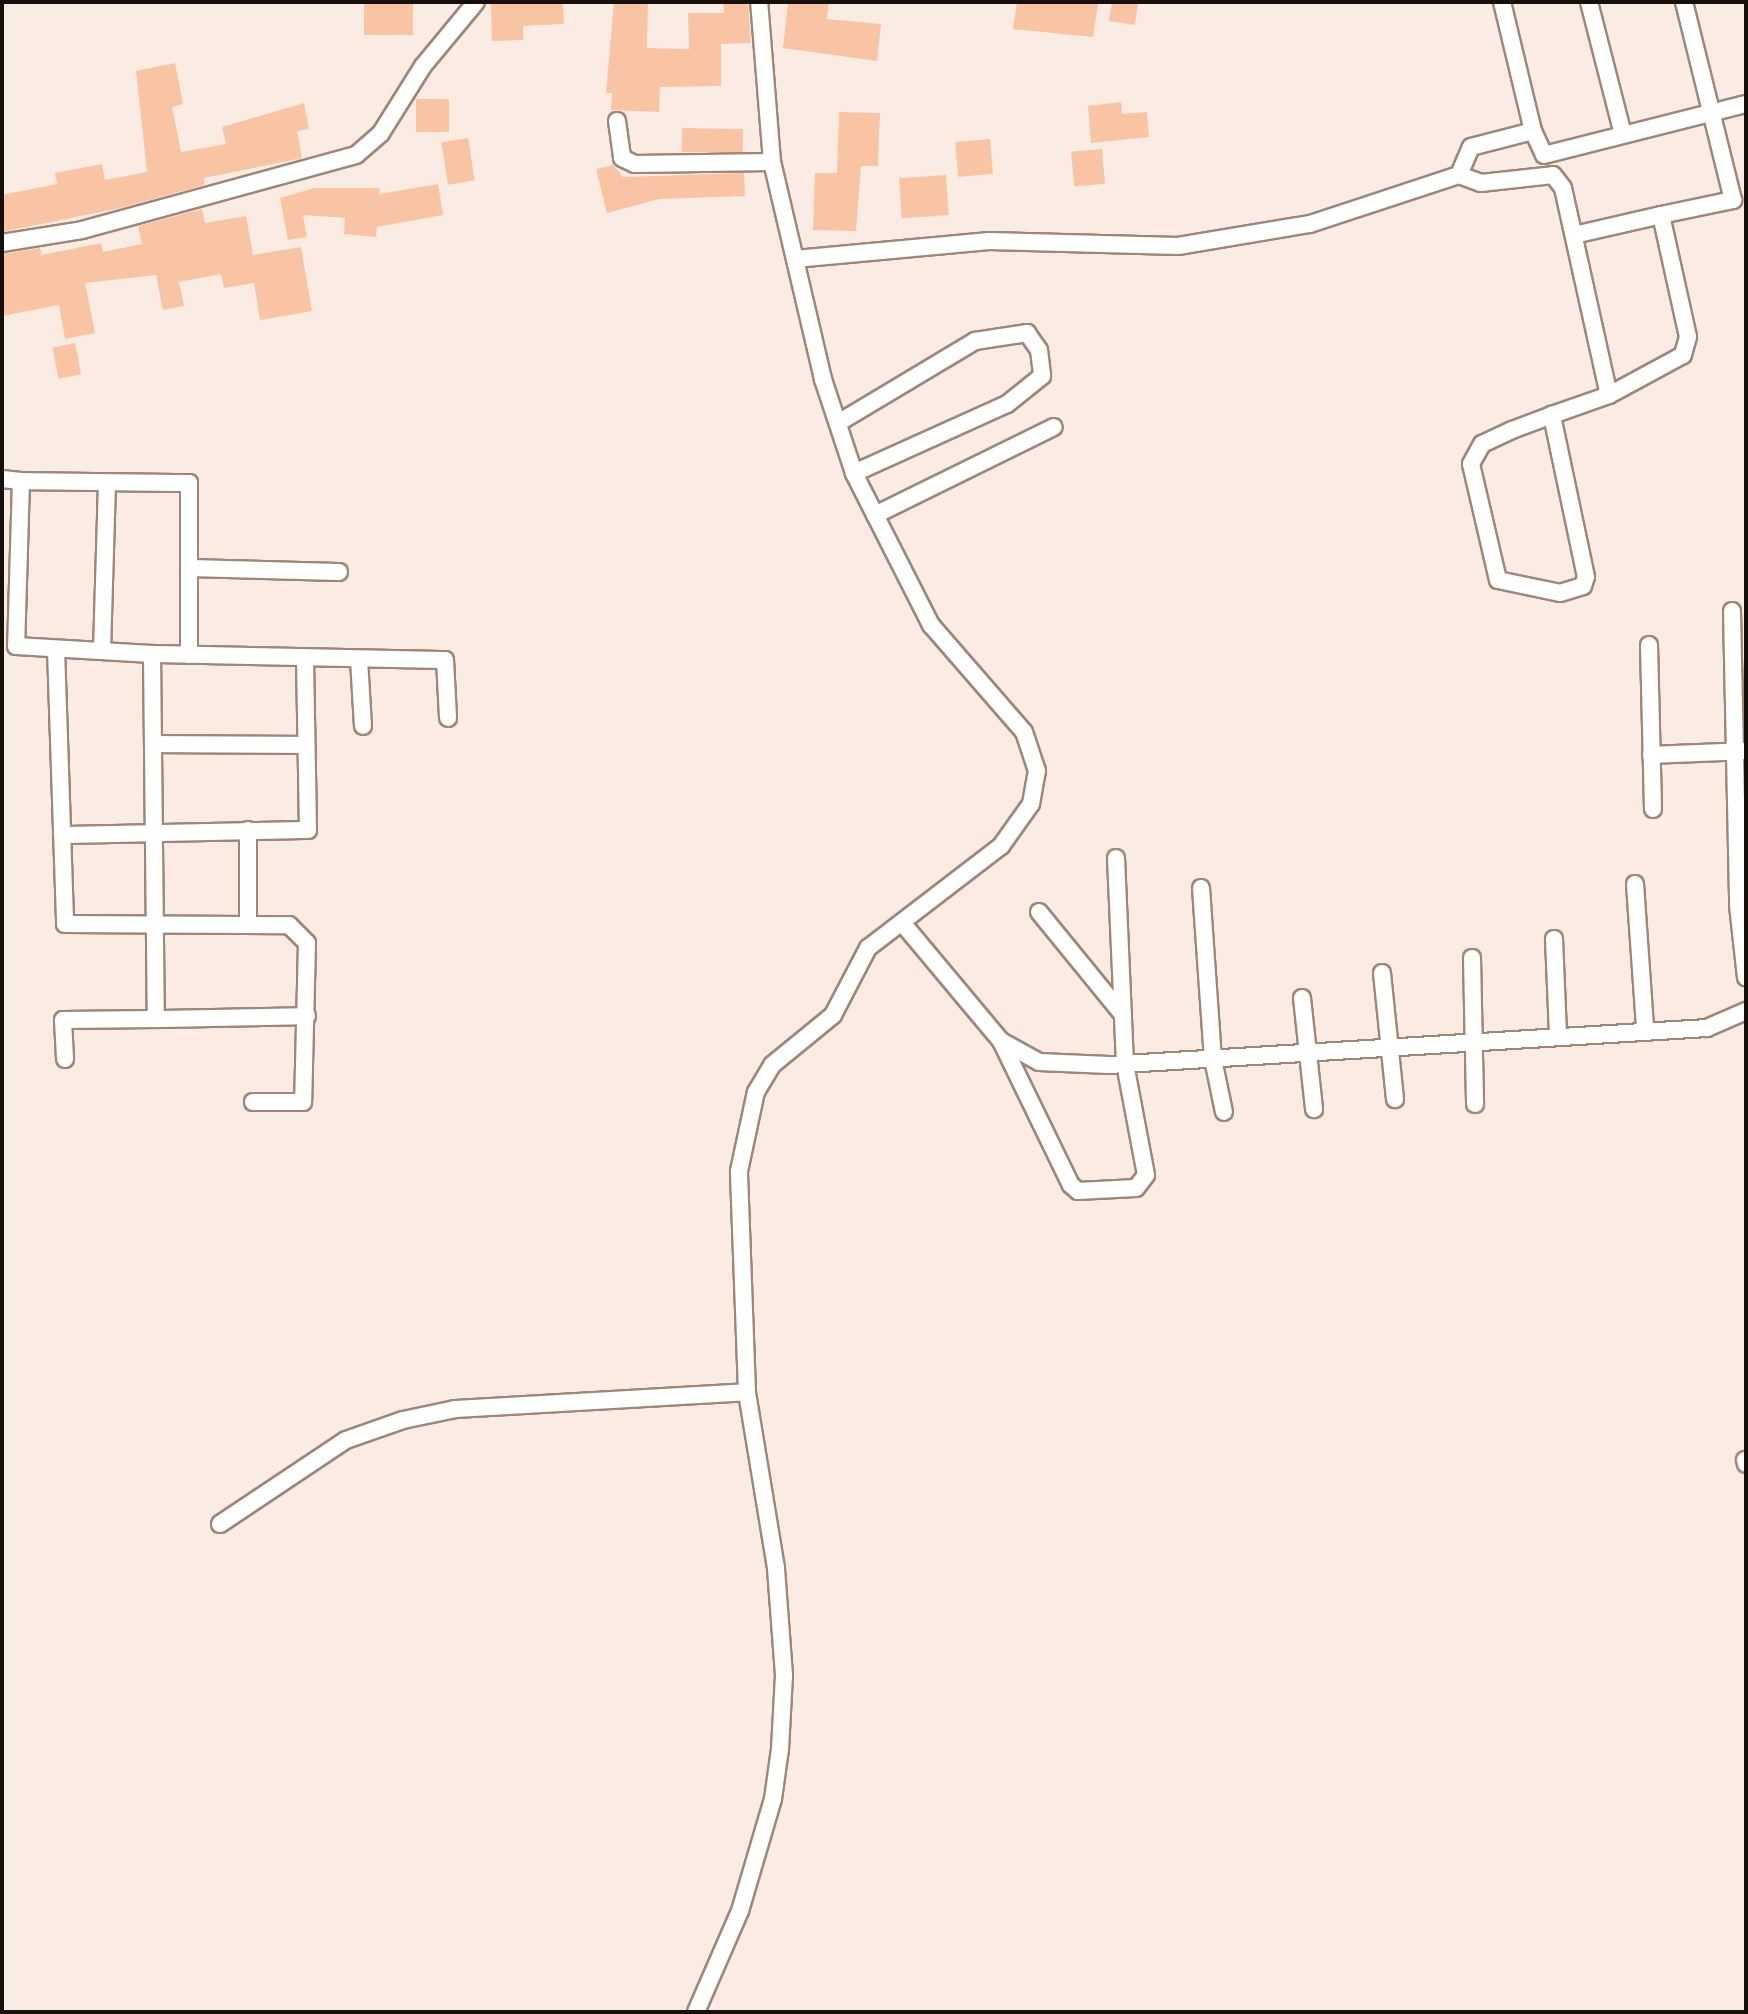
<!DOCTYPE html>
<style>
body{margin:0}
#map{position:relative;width:1748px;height:2014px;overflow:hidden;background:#fbece3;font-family:"PT Sans",sans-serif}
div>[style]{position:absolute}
.building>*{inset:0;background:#f9c4a3;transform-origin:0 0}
.roads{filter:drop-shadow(2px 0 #9e8779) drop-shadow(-2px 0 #9e8779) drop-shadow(0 2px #9e8779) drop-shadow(0 -2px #9e8779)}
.minor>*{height:16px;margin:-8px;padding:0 8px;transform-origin:8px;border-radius:8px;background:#fff}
span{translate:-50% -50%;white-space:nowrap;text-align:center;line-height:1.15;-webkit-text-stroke:6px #fff;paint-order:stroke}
.frame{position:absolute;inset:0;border:4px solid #170f0a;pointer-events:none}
</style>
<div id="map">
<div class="building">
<i style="left:364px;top:2px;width:49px;height:33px"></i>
<i style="clip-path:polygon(491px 2px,563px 2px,564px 24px,523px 26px,523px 40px,492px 41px)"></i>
<i style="clip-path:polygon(614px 2px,648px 2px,647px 48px,689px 49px,688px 13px,724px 13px,723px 2px,748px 2px,751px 43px,721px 44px,721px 86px,660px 87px,659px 112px,611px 110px,612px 93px,606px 93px)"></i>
<i style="clip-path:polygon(788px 2px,829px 2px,827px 19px,881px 24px,877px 61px,783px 48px)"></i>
<i style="clip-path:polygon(1017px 2px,1098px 4px,1093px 37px,1013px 29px)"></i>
<i style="clip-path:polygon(1112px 2px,1138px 3px,1135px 25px,1109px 21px)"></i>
<i style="clip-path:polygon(175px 63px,183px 104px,172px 107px,181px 152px,226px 144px,222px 127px,304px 103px,309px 129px,297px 131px,302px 158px,204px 178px,204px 185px,120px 208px,2px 232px,2px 195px,57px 184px,55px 173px,102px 164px,105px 180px,147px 172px,136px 71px)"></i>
<i style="left:416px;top:99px;width:33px;height:33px"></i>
<i style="clip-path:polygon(1121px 102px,1122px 114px,1147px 112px,1149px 137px,1091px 143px,1088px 106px)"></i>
<i style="clip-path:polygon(839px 112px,880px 113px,878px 166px,861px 166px,856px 231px,813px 230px,815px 173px,837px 173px)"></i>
<i style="left:682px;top:128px;width:61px;height:24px;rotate:1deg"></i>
<i style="left:468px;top:138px;width:43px;height:27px;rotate:81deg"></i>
<i style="left:990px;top:139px;width:35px;height:35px;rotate:85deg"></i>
<i style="left:1102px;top:149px;width:35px;height:31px;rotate:85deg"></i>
<i style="clip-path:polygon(613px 165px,623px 177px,744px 173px,745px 196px,659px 199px,607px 213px,596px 169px)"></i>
<i style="left:946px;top:175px;width:40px;height:47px;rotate:86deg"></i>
<i style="clip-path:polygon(438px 184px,443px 215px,377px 227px,376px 237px,344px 234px,345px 218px,303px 215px,307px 237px,288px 240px,280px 198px,314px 188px,380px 188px,379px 194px)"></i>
<i style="clip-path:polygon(202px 209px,205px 223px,246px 216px,253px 255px,301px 247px,312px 311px,260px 320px,254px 283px,224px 288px,221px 274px,179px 282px,184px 306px,163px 310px,156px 275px,85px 283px,95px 333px,65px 339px,59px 305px,2px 316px,2px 254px,40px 248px,42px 255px,101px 243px,103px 252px,142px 244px,138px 226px)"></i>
<i style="left:75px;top:343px;width:32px;height:23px;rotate:79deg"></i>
</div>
<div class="roads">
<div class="minor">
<i style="left:1589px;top:2px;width:136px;rotate:75.6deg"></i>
<i style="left:617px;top:121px;width:37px;rotate:82deg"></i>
<i style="left:622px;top:158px;width:14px;rotate:25deg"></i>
<i style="left:635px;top:164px;width:137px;rotate:-0.8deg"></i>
<i style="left:1533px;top:131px;width:26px;rotate:65deg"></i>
<i style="left:1544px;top:155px;width:208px;rotate:-14.2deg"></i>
<i style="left:1459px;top:175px;width:23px;rotate:20deg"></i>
<i style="left:1481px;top:183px;width:72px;rotate:-6.3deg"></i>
<i style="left:1553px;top:175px;width:16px;rotate:52deg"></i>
<i style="left:1563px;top:188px;width:212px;rotate:77.5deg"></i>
<i style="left:1609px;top:395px;width:60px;rotate:160.7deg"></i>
<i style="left:1552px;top:415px;width:43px;rotate:159.4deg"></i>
<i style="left:1512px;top:430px;width:33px;rotate:155deg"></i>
<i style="left:1482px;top:444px;width:23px;rotate:119deg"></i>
<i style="left:1471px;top:464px;width:119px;rotate:76.9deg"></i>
<i style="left:1498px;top:580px;width:63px;rotate:11.8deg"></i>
<i style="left:1560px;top:593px;width:24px;rotate:-17deg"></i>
<i style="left:1583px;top:586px;width:9px;rotate:-72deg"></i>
<i style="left:1586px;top:577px;width:166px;rotate:-101.9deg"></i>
<i style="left:1661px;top:215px;width:74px;rotate:-11.8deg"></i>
<i style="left:1733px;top:200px;width:204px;rotate:-103.9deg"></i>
<i style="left:1574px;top:235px;width:89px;rotate:-12.9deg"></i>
<i style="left:1661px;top:215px;width:125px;rotate:77.5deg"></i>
<i style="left:1688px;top:337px;width:19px;rotate:106deg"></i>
<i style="left:1683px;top:355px;width:84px;rotate:151.6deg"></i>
<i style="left:2px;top:243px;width:81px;rotate:-9.2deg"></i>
<i style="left:82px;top:230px;width:284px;rotate:-15.3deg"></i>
<i style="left:356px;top:155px;width:33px;rotate:-41deg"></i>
<i style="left:381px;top:133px;width:79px;rotate:-57.9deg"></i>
<i style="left:423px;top:66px;width:83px;rotate:-50.4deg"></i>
<i style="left:795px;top:259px;width:195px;rotate:-5.3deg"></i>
<i style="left:989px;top:241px;width:189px;rotate:1.5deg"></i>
<i style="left:1178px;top:246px;width:134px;rotate:-9.5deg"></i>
<i style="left:1310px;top:224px;width:157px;rotate:-18.2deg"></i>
<i style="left:1459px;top:175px;width:30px;rotate:-67deg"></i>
<i style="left:1471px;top:147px;width:64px;rotate:-14.5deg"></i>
<i style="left:1533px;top:131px;width:133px;rotate:-103.5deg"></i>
<i style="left:838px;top:423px;width:160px;rotate:-30.9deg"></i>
<i style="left:975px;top:341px;width:53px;rotate:-8.7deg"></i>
<i style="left:1027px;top:333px;width:21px;rotate:55deg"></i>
<i style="left:1039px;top:350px;width:26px;rotate:83deg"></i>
<i style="left:1042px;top:376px;width:45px;rotate:141.3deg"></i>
<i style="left:1007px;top:404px;width:168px;rotate:155.7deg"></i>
<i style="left:2px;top:479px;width:19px;rotate:6deg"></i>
<i style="left:21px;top:481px;width:165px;rotate:91.7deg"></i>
<i style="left:16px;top:646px;width:136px;rotate:3.4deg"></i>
<i style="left:152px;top:654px;width:365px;rotate:89.4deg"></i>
<i style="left:156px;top:1019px;width:93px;rotate:179.4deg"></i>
<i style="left:63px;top:1020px;width:39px;rotate:87deg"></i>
<i style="left:21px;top:481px;width:168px;rotate:0.7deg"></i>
<i style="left:189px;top:483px;width:172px;rotate:90deg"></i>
<i style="left:875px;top:515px;width:199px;rotate:-26.2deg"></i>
<i style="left:189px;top:568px;width:150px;rotate:1.5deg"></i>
<i style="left:1732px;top:611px;width:294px;rotate:88.8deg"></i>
<i style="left:1738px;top:905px;width:73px;rotate:83.7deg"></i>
<i style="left:1649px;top:645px;width:164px;rotate:88.6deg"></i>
<i style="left:56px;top:649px;width:275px;rotate:88.1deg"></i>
<i style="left:65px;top:924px;width:224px;rotate:0.3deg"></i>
<i style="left:289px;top:925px;width:25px;rotate:45deg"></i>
<i style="left:307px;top:943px;width:159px;rotate:91.4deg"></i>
<i style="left:303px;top:1102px;width:50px;rotate:180deg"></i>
<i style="left:102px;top:651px;width:168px;rotate:-88.3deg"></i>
<i style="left:152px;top:654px;width:293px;rotate:1.2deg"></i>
<i style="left:445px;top:660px;width:58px;rotate:87deg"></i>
<i style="left:359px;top:659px;width:67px;rotate:86.6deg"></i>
<i style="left:154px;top:744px;width:152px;rotate:0.4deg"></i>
<i style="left:1651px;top:755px;width:95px;rotate:-2.4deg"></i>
<i style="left:62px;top:835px;width:246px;rotate:-1.2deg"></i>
<i style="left:308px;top:830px;width:172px;rotate:-91deg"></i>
<i style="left:1635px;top:884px;width:144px;rotate:86deg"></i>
<i style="left:1201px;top:888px;width:171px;rotate:86deg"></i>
<i style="left:1213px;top:1059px;width:54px;rotate:78.3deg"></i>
<i style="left:1039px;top:912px;width:133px;rotate:50.8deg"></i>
<i style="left:248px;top:925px;width:95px;rotate:-90deg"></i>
<i style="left:904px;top:925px;width:151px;rotate:50.1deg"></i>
<i style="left:1001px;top:1041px;width:43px;rotate:28.9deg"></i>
<i style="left:1039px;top:1062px;width:70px;rotate:2.5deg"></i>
<i style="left:1109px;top:1065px;width:599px;rotate:-3.54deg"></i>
<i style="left:1707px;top:1028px;width:43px;rotate:-23.6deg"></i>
<i style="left:1554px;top:939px;width:97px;rotate:87.6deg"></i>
<i style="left:1472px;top:958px;width:146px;rotate:88.8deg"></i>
<i style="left:1382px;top:973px;width:127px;rotate:84.1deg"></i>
<i style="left:1302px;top:998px;width:112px;rotate:83.8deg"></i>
<i style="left:156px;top:1019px;width:151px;rotate:-1.1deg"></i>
<i style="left:1001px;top:1041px;width:160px;rotate:64.1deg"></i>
<i style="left:1071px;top:1185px;width:9px;rotate:41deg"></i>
<i style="left:1078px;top:1191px;width:58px;rotate:-3deg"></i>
<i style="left:1136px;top:1188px;width:16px;rotate:-52deg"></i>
<i style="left:1146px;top:1175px;width:113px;rotate:-100.7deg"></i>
<i style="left:1125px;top:1064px;width:206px;rotate:-92.5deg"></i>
<i style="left:1745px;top:1460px;width:4px;rotate:76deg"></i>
<i style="left:220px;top:1524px;width:151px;rotate:-33.7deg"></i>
<i style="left:346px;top:1440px;width:60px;rotate:-19.3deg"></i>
<i style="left:403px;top:1420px;width:53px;rotate:-11.9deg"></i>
<i style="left:455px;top:1409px;width:292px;rotate:-3.3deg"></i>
<i style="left:696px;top:2012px;width:110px;rotate:-66.5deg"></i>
<i style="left:740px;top:1911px;width:117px;rotate:-73.6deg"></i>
<i style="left:773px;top:1799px;width:50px;rotate:-82deg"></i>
<i style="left:780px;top:1749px;width:74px;rotate:-86.9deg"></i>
<i style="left:784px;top:1675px;width:107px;rotate:-94.3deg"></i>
<i style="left:776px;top:1568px;width:178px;rotate:-99.4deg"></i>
<i style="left:747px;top:1392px;width:221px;rotate:-92.1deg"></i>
<i style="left:739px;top:1171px;width:81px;rotate:-77.9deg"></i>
<i style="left:756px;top:1092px;width:31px;rotate:-59deg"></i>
<i style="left:772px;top:1065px;width:79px;rotate:-39.3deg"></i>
<i style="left:833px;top:1015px;width:76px;rotate:-62.4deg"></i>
<i style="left:868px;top:948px;width:168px;rotate:-37.5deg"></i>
<i style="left:1001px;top:846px;width:52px;rotate:-54.5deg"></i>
<i style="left:1031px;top:804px;width:34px;rotate:-80deg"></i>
<i style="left:1037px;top:771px;width:41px;rotate:-108.4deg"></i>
<i style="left:1024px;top:732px;width:142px;rotate:-131deg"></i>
<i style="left:931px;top:625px;width:170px;rotate:-116.9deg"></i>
<i style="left:854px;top:473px;width:99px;rotate:-108.3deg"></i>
<i style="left:823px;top:379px;width:223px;rotate:-103.2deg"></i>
<i style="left:772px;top:162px;width:161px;rotate:-94.6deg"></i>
</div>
</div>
<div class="frame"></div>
</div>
